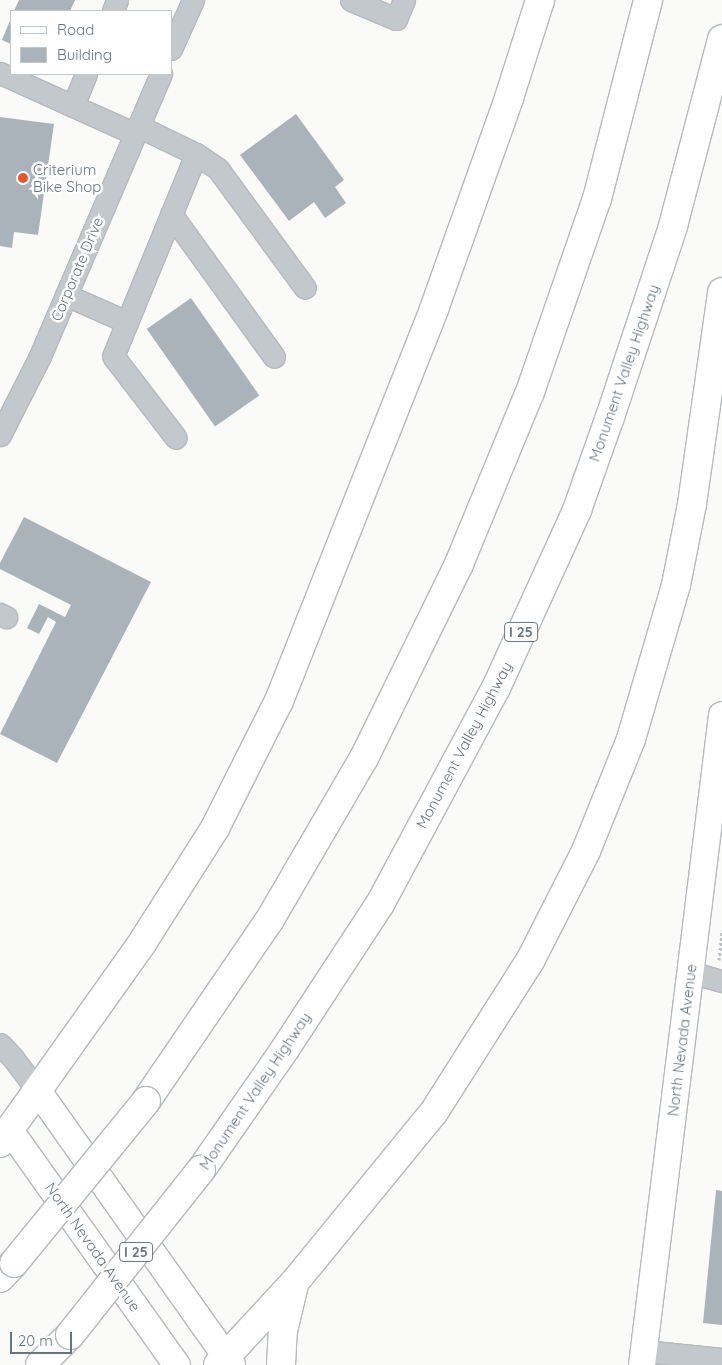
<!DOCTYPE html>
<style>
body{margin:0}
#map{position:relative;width:722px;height:1365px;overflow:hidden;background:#fafaf8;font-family:Quicksand,sans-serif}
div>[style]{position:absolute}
.building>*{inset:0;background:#aab3b9;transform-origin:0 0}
.path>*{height:3px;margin-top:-1.5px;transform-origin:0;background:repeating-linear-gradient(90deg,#bbbfc2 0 2.5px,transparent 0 5px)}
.roads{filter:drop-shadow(1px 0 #b5babe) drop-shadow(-1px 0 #b5babe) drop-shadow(0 1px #b5babe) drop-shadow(0 -1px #b5babe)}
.minor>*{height:21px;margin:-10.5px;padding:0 10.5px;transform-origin:10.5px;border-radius:10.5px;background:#c3c8cc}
.major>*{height:26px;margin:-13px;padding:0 13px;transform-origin:13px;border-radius:13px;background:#fff}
.highway>*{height:28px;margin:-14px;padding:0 14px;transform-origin:14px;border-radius:14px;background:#fff}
.bridges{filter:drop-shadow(1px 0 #b4b9bd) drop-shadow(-1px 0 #b4b9bd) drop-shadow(0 1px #b4b9bd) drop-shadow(0 -1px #b4b9bd)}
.highway-bridge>*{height:28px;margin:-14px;padding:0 14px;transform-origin:14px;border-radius:14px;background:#fff}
.dots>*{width:14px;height:14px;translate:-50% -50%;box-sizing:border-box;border:2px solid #fff;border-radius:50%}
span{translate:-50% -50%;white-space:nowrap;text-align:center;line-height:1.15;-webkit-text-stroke:5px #fff;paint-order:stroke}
.shield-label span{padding:1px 4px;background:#fff;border:1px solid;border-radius:4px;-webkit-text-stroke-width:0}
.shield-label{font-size:14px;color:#657683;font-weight:700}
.poi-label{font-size:15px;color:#657683}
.left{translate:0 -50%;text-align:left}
.street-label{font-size:15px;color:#657683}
.legend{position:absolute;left:10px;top:10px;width:162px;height:65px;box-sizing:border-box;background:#fff;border:1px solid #c1c8cd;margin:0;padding:6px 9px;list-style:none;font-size:15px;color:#657683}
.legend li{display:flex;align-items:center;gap:10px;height:25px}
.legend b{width:25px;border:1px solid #c1c8cd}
.scale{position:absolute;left:10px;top:1332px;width:62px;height:22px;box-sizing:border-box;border:2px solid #657683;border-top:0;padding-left:6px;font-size:15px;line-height:18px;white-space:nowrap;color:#657683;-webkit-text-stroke:4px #fff;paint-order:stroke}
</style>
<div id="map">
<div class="building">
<i style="clip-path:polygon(19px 0,75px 0,70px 11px,14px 11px)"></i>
<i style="clip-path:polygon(11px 18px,11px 44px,2px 40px)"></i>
<i style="clip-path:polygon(296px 114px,344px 180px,335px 187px,346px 203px,325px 218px,314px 202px,289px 221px,240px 155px)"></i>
<i style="clip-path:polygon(0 117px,54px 124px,38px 235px,14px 232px,12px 248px,0 246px)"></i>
<i style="left:191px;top:298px;width:119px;height:54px;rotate:55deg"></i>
<i style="clip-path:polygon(24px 517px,151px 582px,57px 763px,0 734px,56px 622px,48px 617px,39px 634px,27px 628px,39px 604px,65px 617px,71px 605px,0 569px,0 563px)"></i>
<i style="clip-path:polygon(716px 1190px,722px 1191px,722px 1325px,703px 1323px)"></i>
</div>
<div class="path">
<i style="left:719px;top:960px;width:30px;rotate:-84deg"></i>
</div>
<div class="roads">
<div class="minor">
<i style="left:351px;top:0;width:49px;rotate:22.9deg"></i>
<i style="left:396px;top:19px;width:21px;rotate:-67deg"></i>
<i style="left:113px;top:11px;width:12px;rotate:-70deg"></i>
<i style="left:171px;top:49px;width:54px;rotate:-65.8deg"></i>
<i style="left:0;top:73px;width:148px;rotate:24.3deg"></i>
<i style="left:73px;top:106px;width:35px;rotate:-68deg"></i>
<i style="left:138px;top:126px;width:64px;rotate:25.8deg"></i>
<i style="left:196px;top:154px;width:218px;rotate:112.3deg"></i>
<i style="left:113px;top:356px;width:103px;rotate:52.5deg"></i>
<i style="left:196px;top:154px;width:27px;rotate:34deg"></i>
<i style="left:218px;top:169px;width:147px;rotate:53.8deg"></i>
<i style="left:171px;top:214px;width:176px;rotate:54.2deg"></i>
<i style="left:66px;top:295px;width:67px;rotate:23.9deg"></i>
<i style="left:0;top:435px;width:89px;rotate:-63.1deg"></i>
<i style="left:40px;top:356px;width:307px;rotate:-66.8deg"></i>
<i style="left:0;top:614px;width:7px;rotate:27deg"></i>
<i style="left:690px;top:972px;width:33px;rotate:16deg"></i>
<i style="left:0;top:1044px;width:19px;rotate:47deg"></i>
<i style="left:13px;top:1058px;width:41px;rotate:52.9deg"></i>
<i style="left:644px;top:1351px;width:78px;rotate:5.9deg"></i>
</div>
<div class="major">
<i style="left:38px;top:1091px;width:336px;rotate:54.7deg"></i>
<i style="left:9px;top:1129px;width:290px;rotate:54.6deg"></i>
<i style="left:642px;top:1365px;width:655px;rotate:-82.98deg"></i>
</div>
<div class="highway">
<i style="left:146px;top:1101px;width:218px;rotate:-55.7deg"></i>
<i style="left:269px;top:921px;width:189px;rotate:-59.8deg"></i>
<i style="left:364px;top:758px;width:216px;rotate:-63.9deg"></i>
<i style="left:459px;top:564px;width:186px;rotate:-67.6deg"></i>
<i style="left:530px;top:392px;width:204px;rotate:-70.9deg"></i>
<i style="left:597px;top:199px;width:205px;rotate:-75.6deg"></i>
<i style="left:0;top:1143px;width:249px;rotate:-54.6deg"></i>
<i style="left:144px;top:940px;width:133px;rotate:-57.6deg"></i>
<i style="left:215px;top:828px;width:142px;rotate:-63.3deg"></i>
<i style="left:279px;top:701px;width:422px;rotate:-68.4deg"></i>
<i style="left:434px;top:309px;width:224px;rotate:-70.4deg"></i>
<i style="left:509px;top:98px;width:103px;rotate:-72.4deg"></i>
<i style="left:201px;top:1170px;width:147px;rotate:-55.2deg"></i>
<i style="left:285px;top:1049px;width:173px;rotate:-56.8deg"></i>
<i style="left:380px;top:904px;width:245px;rotate:-61.8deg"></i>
<i style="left:496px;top:688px;width:196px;rotate:-65.5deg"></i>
<i style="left:577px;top:510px;width:99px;rotate:-70.5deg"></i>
<i style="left:610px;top:417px;width:201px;rotate:-71.7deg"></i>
<i style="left:673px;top:226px;width:193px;rotate:-75.3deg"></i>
<i style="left:0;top:1278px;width:21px;rotate:-47deg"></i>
<i style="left:40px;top:1365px;width:42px;rotate:-45deg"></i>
<i style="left:218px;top:1365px;width:112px;rotate:-47.2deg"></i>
<i style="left:294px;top:1283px;width:221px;rotate:-50.7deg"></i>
<i style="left:434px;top:1112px;width:179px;rotate:-57.6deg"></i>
<i style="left:530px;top:961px;width:123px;rotate:-63deg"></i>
<i style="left:586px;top:851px;width:121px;rotate:-68.1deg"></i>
<i style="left:631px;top:739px;width:160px;rotate:-73.7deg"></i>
<i style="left:676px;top:585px;width:83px;rotate:-78.8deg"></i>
<i style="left:692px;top:504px;width:214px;rotate:-81.9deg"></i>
<i style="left:281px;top:1365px;width:34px;rotate:-87deg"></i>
<i style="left:283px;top:1331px;width:47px;rotate:-76.6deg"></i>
</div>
</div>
<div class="bridges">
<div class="highway-bridge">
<i style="left:14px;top:1263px;width:209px;rotate:-50.8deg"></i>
<i style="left:70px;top:1335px;width:211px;rotate:-51.6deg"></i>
</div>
</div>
<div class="dots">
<i style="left:23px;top:178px;background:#e4572e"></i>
</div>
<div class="shield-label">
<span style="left:521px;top:632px">I 25</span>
<span style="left:136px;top:1252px">I 25</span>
</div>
<div class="poi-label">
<span class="left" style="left:33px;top:178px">Criterium<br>Bike Shop</span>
</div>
<div class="street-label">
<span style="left:77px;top:269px;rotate:-67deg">Corporate Drive</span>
<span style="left:624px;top:373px;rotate:-71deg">Monument Valley Highway</span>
<span style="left:464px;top:745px;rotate:-62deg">Monument Valley Highway</span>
<span style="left:682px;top:1040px;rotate:-83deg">North Nevada Avenue</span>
<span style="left:255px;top:1091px;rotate:-56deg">Monument Valley Highway</span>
<span style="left:93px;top:1247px;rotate:55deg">North Nevada Avenue</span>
</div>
<ul class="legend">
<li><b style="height:6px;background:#fff"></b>Road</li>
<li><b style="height:14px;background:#aab3b9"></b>Building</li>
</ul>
<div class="scale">20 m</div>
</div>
